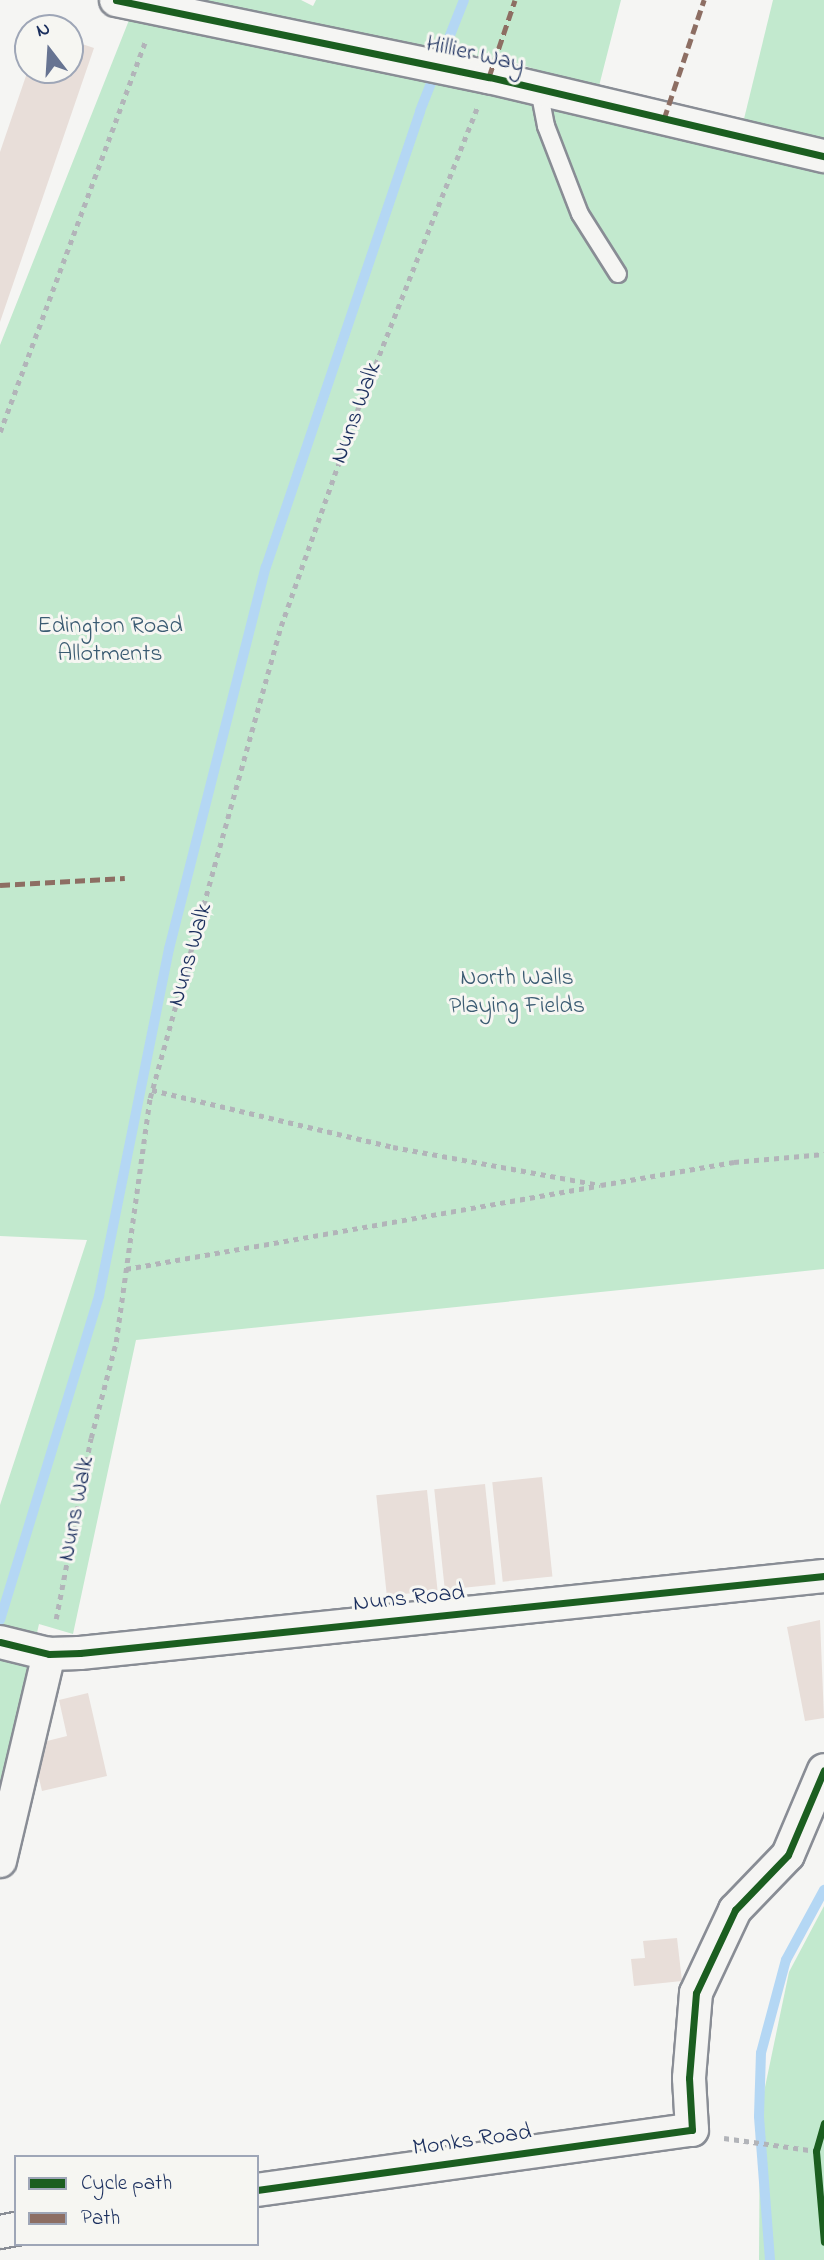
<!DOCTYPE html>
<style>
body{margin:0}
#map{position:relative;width:824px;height:2260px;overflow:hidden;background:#f5f5f3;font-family:"Indie Flower",sans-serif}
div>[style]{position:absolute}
.green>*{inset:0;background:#c2e9ce}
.stream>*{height:10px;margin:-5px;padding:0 5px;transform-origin:5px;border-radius:5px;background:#b4d7f4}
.building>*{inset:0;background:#e8ded9;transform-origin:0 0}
.path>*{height:4.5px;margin-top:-2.25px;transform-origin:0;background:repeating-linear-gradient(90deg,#b2b4b9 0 5px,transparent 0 10px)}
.roads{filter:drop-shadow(2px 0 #898d95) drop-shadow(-2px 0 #898d95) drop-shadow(0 2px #898d95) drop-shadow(0 -2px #898d95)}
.service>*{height:16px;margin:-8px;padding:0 8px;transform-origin:8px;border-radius:8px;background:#f5f5f3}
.minor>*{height:32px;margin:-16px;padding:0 16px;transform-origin:16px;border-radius:16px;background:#f5f5f3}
.quiet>*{height:5px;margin-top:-2.5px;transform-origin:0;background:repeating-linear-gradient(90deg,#8d6e63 0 10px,transparent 0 15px)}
.cycleway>*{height:7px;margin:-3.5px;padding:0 3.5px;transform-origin:3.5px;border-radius:3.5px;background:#1b5e20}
span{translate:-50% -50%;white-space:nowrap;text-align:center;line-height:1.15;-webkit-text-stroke:6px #f6f6f2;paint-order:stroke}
.street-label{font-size:24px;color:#1b2f5e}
.park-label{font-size:24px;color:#3a5b72}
.legend{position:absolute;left:14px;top:2155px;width:245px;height:91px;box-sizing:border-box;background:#f6f6f2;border:2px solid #9ea6b7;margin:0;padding:9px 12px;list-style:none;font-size:21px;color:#1b2f5e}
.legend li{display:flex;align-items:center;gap:14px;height:35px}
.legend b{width:35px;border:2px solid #9ea6b7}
.north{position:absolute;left:14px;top:14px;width:70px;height:70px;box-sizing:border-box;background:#f6f6f2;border:2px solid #9ea6b7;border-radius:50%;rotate:343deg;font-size:19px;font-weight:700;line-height:28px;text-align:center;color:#1b2f5e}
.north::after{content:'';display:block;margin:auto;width:24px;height:32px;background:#677492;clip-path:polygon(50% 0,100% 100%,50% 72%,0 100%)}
</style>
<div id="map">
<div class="green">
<i style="clip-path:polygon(137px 0,301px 0,313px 6px,316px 0,621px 0,598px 90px,504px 59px,489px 77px,824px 156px,824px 1269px,136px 1340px,73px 1634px,39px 1624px,0 1797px,0 1505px,87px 1240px,0 1236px,0 345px)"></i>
<i style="clip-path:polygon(773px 0,824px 0,824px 143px,743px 123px)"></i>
<i style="clip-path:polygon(824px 1906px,824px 2260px,759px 2260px,760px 2111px,789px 1972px)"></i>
</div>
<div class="stream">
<i style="left:0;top:1620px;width:339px;rotate:-73deg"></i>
<i style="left:99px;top:1296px;width:354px;rotate:-78.6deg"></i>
<i style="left:169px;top:949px;width:394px;rotate:-75.8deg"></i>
<i style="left:266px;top:567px;width:481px;rotate:-71.3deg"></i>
<i style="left:420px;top:111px;width:119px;rotate:-68.4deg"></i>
<i style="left:770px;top:2260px;width:144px;rotate:-94.4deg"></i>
<i style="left:759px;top:2116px;width:63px;rotate:-88.2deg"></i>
<i style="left:761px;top:2053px;width:96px;rotate:-75deg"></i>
<i style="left:786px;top:1960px;width:80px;rotate:-61.5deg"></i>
</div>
<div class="building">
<i style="clip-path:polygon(70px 40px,94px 48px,0 322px,0 152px,28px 70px,70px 70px)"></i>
<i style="left:542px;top:1477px;width:100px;height:50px;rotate:84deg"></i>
<i style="left:485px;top:1484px;width:101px;height:51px;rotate:84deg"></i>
<i style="left:427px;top:1490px;width:101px;height:51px;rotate:84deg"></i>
<i style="clip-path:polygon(820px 1620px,824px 1718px,805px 1721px,787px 1627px)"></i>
<i style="clip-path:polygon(88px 1693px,107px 1776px,42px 1791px,31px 1745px,67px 1736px,59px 1700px)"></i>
<i style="clip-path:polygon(677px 1938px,682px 1981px,634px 1986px,631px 1959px,645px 1958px,643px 1941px)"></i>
</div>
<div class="path">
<i style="left:0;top:432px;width:416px;rotate:-69.6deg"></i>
<i style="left:152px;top:1090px;width:248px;rotate:13.3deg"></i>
<i style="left:393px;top:1147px;width:211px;rotate:10.4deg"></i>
<i style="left:601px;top:1185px;width:135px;rotate:-9.8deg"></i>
<i style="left:734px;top:1162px;width:90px;rotate:-5.1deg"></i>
<i style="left:126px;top:1269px;width:478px;rotate:-10deg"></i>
<i style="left:56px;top:1619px;width:184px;rotate:-79.1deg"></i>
<i style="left:91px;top:1438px;width:99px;rotate:-75.4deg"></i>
<i style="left:116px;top:1342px;width:246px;rotate:-82.1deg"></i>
<i style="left:150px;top:1098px;width:490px;rotate:-74.5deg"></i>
<i style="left:281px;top:626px;width:228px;rotate:-70.5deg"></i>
<i style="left:357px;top:411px;width:326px;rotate:-68.4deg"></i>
<i style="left:724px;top:2138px;width:93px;rotate:8deg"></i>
</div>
<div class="roads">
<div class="service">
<i style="left:539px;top:90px;width:37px;rotate:79deg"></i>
<i style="left:546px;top:126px;width:94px;rotate:68.9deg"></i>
<i style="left:580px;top:214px;width:71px;rotate:57.7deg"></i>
</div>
<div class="minor">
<i style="left:116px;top:0;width:381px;rotate:11.7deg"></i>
<i style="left:489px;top:77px;width:344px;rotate:13.3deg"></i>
<i style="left:0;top:1642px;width:50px;rotate:13.8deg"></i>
<i style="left:49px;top:1654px;width:31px;rotate:-2deg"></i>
<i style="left:80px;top:1653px;width:748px;rotate:-5.91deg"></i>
<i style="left:0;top:1861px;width:213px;rotate:-76.7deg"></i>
<i style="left:257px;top:2190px;width:439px;rotate:-7.9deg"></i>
<i style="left:692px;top:2130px;width:52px;rotate:-93.3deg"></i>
<i style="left:689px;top:2078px;width:85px;rotate:-85.3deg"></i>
<i style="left:696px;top:1993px;width:92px;rotate:-64.8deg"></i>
<i style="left:735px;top:1910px;width:76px;rotate:-46.1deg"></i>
<i style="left:788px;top:1855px;width:92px;rotate:-67deg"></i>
<i style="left:0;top:2232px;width:16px;rotate:-11deg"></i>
</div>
</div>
<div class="quiet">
<i style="left:489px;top:77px;width:81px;rotate:-71.3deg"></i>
<i style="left:664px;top:119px;width:126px;rotate:-71.4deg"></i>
<i style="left:0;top:885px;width:125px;rotate:-3.2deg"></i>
</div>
<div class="cycleway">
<i style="left:116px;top:0;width:381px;rotate:11.7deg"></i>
<i style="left:489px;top:77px;width:344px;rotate:13.3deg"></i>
<i style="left:0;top:1642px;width:50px;rotate:13.8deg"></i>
<i style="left:49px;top:1654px;width:31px;rotate:-2deg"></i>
<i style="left:80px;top:1653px;width:748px;rotate:-5.91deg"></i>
<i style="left:824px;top:2123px;width:29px;rotate:106deg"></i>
<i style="left:816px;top:2151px;width:91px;rotate:85deg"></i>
<i style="left:257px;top:2190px;width:439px;rotate:-7.9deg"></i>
<i style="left:692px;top:2130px;width:52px;rotate:-93.3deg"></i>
<i style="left:689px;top:2078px;width:85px;rotate:-85.3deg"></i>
<i style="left:696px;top:1993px;width:92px;rotate:-64.8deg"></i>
<i style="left:735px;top:1910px;width:76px;rotate:-46.1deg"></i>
<i style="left:788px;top:1855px;width:92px;rotate:-67deg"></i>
</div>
<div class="street-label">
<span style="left:475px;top:55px;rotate:13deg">Hillier Way</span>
<span style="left:357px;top:413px;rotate:-70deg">Nuns Walk</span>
<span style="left:191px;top:955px;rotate:-74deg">Nuns Walk</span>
<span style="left:77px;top:1509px;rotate:-79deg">Nuns Walk</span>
<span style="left:409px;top:1599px;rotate:-6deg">Nuns Road</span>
<span style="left:472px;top:2141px;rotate:-8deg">Monks Road</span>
</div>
<div class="park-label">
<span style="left:110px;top:641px">Edington Road<br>Allotments</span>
<span style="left:517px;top:993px">North Walls<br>Playing Fields</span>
</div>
<ul class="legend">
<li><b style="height:9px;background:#1b5e20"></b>Cycle path</li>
<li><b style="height:9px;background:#8d6e63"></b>Path</li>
</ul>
<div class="north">N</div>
</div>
